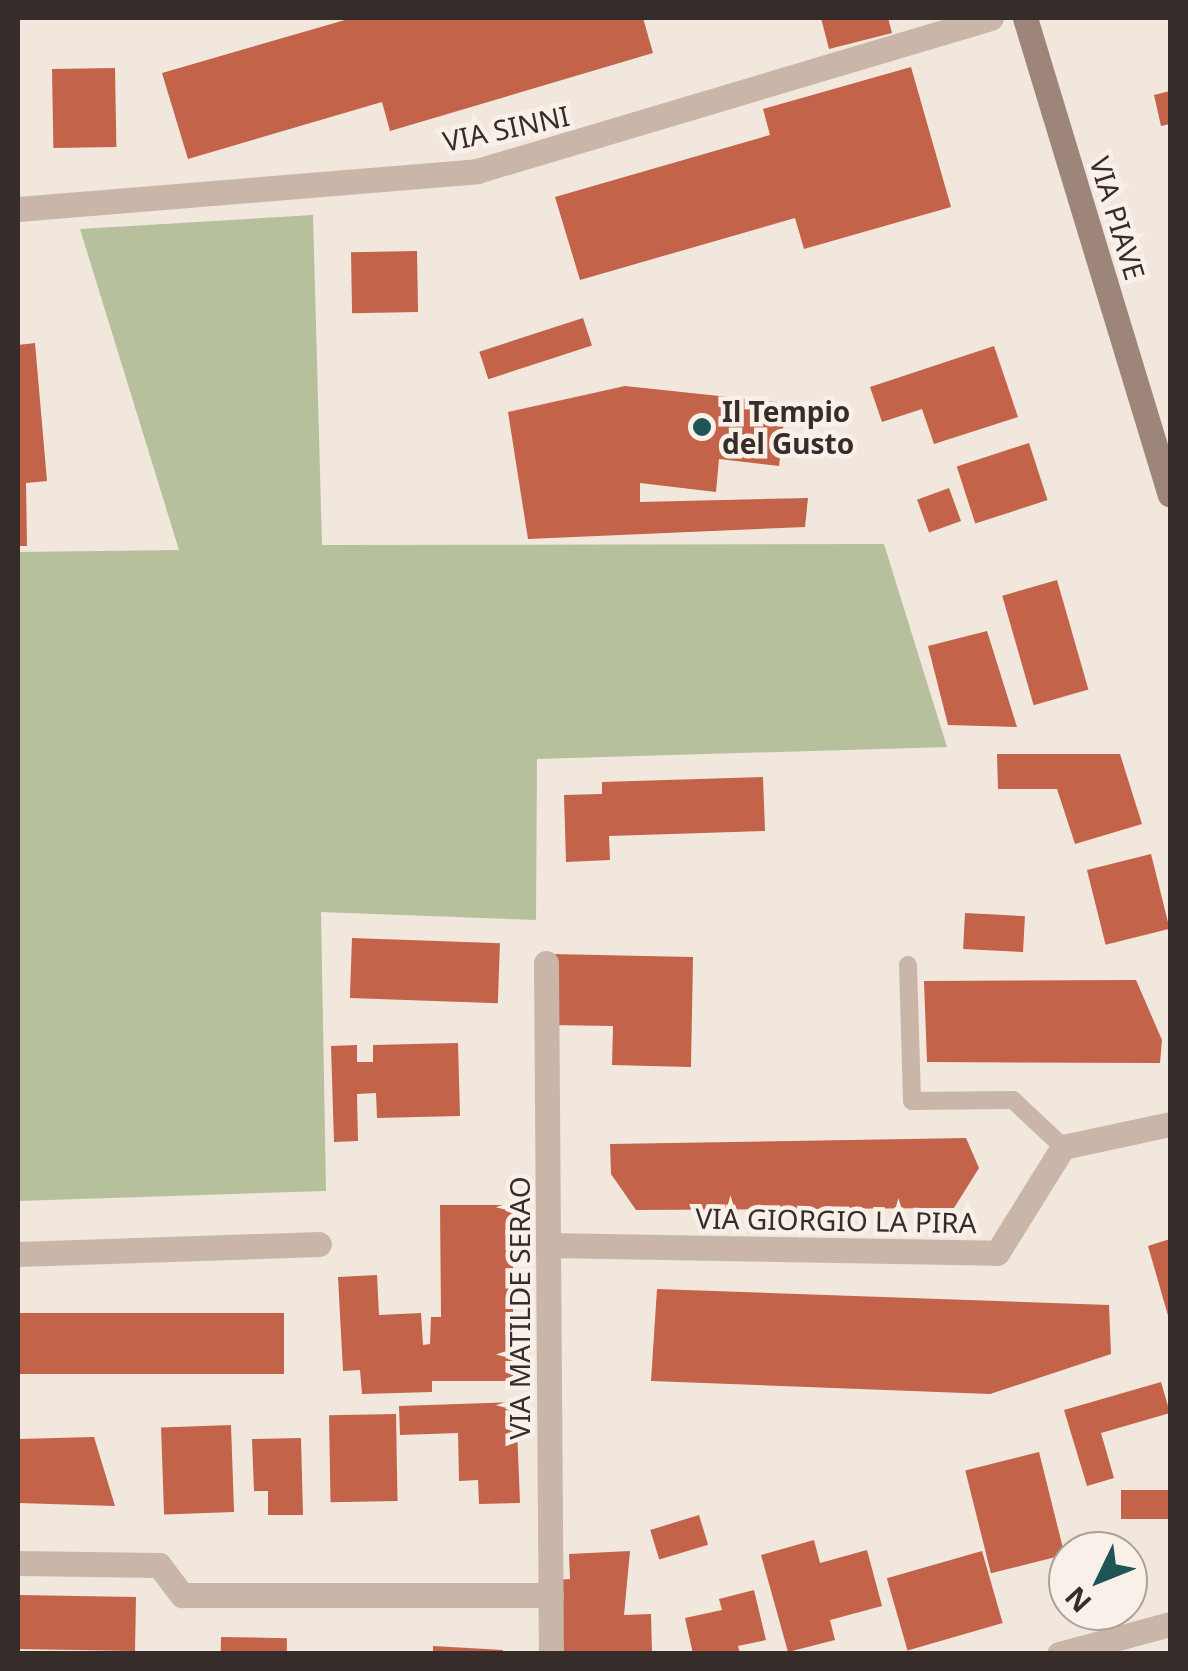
<!DOCTYPE html>
<style>
body{margin:0}
#map{position:relative;width:1188px;height:1671px;overflow:hidden;background:#f1e7dd;font-family:"Noto Sans",sans-serif}
div>[style]{position:absolute}
.green>*{inset:0;background:#b6c09d}
.building>*{inset:0;background:#c2634a;transform-origin:0 0}
.lane>*{height:18px;margin:-9px;padding:0 9px;transform-origin:9px;border-radius:9px;background:#c9b6a9}
.street>*{height:25px;margin:-12.5px;padding:0 12.5px;transform-origin:12.5px;border-radius:12.5px;background:#c9b6a9}
.secondary>*{height:25px;margin:-12.5px;padding:0 12.5px;transform-origin:12.5px;border-radius:12.5px;background:#9d857a}
.dots>*{width:28px;height:28px;translate:-50% -50%;box-sizing:border-box;border:5px solid #f9f1e9;border-radius:50%}
span{translate:-50% -50%;white-space:nowrap;text-align:center;line-height:1.15;-webkit-text-stroke:9px #f9f1e9;paint-order:stroke}
.street-label{font-size:28px;color:#362c29}
.poi-label{font-size:28px;color:#362c29;font-weight:700}
.left{translate:0 -50%;text-align:left}
.frame{position:absolute;inset:0;border:20px solid #362c29;pointer-events:none}
.north{position:absolute;left:1048px;top:1531px;width:100px;height:100px;box-sizing:border-box;background:#f9f1e9;border:2px solid #aba29c;border-radius:50%;rotate:227deg;font-size:28px;font-weight:700;line-height:40px;text-align:center;color:#362c29}
.north::after{content:'';display:block;margin:auto;width:35px;height:45px;background:#1f5557;clip-path:polygon(50% 0,100% 100%,50% 72%,0 100%)}
</style>
<div id="map">
<div class="green">
<i style="clip-path:polygon(313px 215px,322px 545px,884px 544px,947px 747px,537px 759px,536px 920px,321px 912px,326px 1191px,18px 1201px,18px 552px,179px 550px,80px 229px)"></i>
</div>
<div class="building">
<i style="clip-path:polygon(352px 18px,643px 18px,653px 53px,390px 131px,382px 102px,188px 159px,162px 73px)"></i>
<i style="clip-path:polygon(821px 18px,888px 18px,892px 33px,829px 49px)"></i>
<i style="clip-path:polygon(911px 67px,951px 207px,804px 249px,795px 218px,580px 280px,555px 197px,770px 135px,763px 109px)"></i>
<i style="left:115px;top:68px;width:79px;height:63px;rotate:89deg"></i>
<i style="clip-path:polygon(1170px 91px,1170px 124px,1161px 126px,1154px 95px)"></i>
<i style="left:417px;top:251px;width:61px;height:66px;rotate:89deg"></i>
<i style="left:583px;top:318px;width:29px;height:109px;rotate:72deg"></i>
<i style="clip-path:polygon(35px 343px,47px 481px,26px 483px,27px 546px,18px 546px,18px 345px)"></i>
<i style="clip-path:polygon(994px 346px,1018px 417px,934px 444px,922px 409px,882px 422px,870px 387px)"></i>
<i style="clip-path:polygon(625px 386px,786px 403px,779px 466px,719px 459px,716px 492px,640px 483px,640px 502px,808px 498px,805px 527px,528px 539px,508px 412px)"></i>
<i style="left:1029px;top:443px;width:60px;height:76px;rotate:72deg"></i>
<i style="left:949px;top:488px;width:35px;height:34px;rotate:70deg"></i>
<i style="left:1057px;top:580px;width:114px;height:57px;rotate:74deg"></i>
<i style="clip-path:polygon(987px 631px,1017px 727px,948px 725px,928px 646px)"></i>
<i style="clip-path:polygon(997px 754px,1120px 754px,1142px 824px,1075px 844px,1057px 789px,998px 789px)"></i>
<i style="clip-path:polygon(763px 777px,765px 831px,609px 836px,610px 860px,566px 862px,564px 795px,602px 794px,602px 782px)"></i>
<i style="left:1151px;top:854px;width:77px;height:66px;rotate:76deg"></i>
<i style="left:965px;top:913px;width:60px;height:36px;rotate:3deg"></i>
<i style="left:352px;top:938px;width:148px;height:60px;rotate:2deg"></i>
<i style="clip-path:polygon(551px 954px,693px 957px,691px 1067px,612px 1065px,613px 1026px,551px 1025px)"></i>
<i style="clip-path:polygon(1136px 980px,1162px 1040px,1160px 1063px,927px 1062px,924px 981px)"></i>
<i style="clip-path:polygon(458px 1043px,460px 1116px,377px 1118px,376px 1093px,357px 1094px,358px 1141px,334px 1142px,331px 1046px,357px 1045px,357px 1062px,373px 1062px,373px 1045px)"></i>
<i style="clip-path:polygon(966px 1138px,979px 1168px,954px 1208px,636px 1210px,611px 1174px,610px 1144px)"></i>
<i style="clip-path:polygon(440px 1205px,513px 1205px,513px 1381px,432px 1381px,432px 1392px,362px 1394px,360px 1370px,343px 1371px,338px 1277px,377px 1275px,379px 1315px,421px 1313px,423px 1345px,430px 1344px,431px 1317px,441px 1317px)"></i>
<i style="clip-path:polygon(1170px 1239px,1170px 1319px,1169px 1319px,1148px 1246px)"></i>
<i style="clip-path:polygon(657px 1289px,1109px 1305px,1111px 1354px,990px 1394px,651px 1381px)"></i>
<i style="left:284px;top:1313px;width:61px;height:266px;rotate:90deg"></i>
<i style="clip-path:polygon(1161px 1382px,1170px 1413px,1101px 1433px,1114px 1478px,1087px 1486px,1064px 1410px)"></i>
<i style="clip-path:polygon(516px 1402px,520px 1503px,479px 1504px,478px 1480px,459px 1481px,458px 1433px,400px 1435px,399px 1406px)"></i>
<i style="left:396px;top:1414px;width:87px;height:67px;rotate:89deg"></i>
<i style="left:231px;top:1425px;width:87px;height:70px;rotate:88deg"></i>
<i style="clip-path:polygon(94px 1437px,115px 1506px,18px 1503px,18px 1439px)"></i>
<i style="clip-path:polygon(301px 1438px,303px 1515px,268px 1515px,268px 1491px,254px 1491px,252px 1439px)"></i>
<i style="left:1039px;top:1452px;width:106px;height:76px;rotate:76deg"></i>
<i style="left:1170px;top:1490px;width:29px;height:49px;rotate:90deg"></i>
<i style="left:699px;top:1515px;width:31px;height:51px;rotate:73deg"></i>
<i style="clip-path:polygon(814px 1540px,820px 1563px,867px 1550px,882px 1606px,830px 1620px,835px 1640px,788px 1652px,761px 1555px)"></i>
<i style="clip-path:polygon(630px 1551px,624px 1615px,651px 1614px,652px 1654px,556px 1654px,554px 1580px,570px 1579px,569px 1554px)"></i>
<i style="left:982px;top:1551px;width:75px;height:99px;rotate:74deg"></i>
<i style="clip-path:polygon(754px 1590px,766px 1640px,738px 1646px,740px 1654px,693px 1654px,685px 1618px,722px 1610px,719px 1599px)"></i>
<i style="left:18px;top:1595px;width:118px;height:54px;rotate:1deg"></i>
<i style="left:221px;top:1637px;width:66px;height:17px;rotate:1deg"></i>
<i style="clip-path:polygon(433px 1646px,503px 1650px,503px 1654px,433px 1654px)"></i>
</div>
<div class="lane">
<i style="left:908px;top:965px;width:136px;rotate:88.3deg"></i>
<i style="left:912px;top:1101px;width:101px;rotate:-0.6deg"></i>
<i style="left:1013px;top:1100px;width:69px;rotate:43.2deg"></i>
</div>
<div class="street">
<i style="left:18px;top:209px;width:461px;rotate:-4.7deg"></i>
<i style="left:477px;top:171px;width:536px;rotate:-16.58deg"></i>
<i style="left:546px;top:963px;width:691px;rotate:89.59deg"></i>
<i style="left:548px;top:1245px;width:449px;rotate:1deg"></i>
<i style="left:997px;top:1253px;width:125px;rotate:-58.1deg"></i>
<i style="left:1063px;top:1147px;width:109px;rotate:-12.1deg"></i>
<i style="left:18px;top:1254px;width:301px;rotate:-1.9deg"></i>
<i style="left:18px;top:1563px;width:141px;rotate:0.8deg"></i>
<i style="left:159px;top:1565px;width:38px;rotate:53deg"></i>
<i style="left:182px;top:1595px;width:369px"></i>
<i style="left:1059px;top:1654px;width:115px;rotate:-15.1deg"></i>
</div>
<div class="secondary">
<i style="left:1025px;top:18px;width:498px;rotate:73.1deg"></i>
</div>
<div class="dots">
<i style="left:702px;top:427px;background:#1f5557"></i>
</div>
<div class="street-label">
<span style="left:506px;top:128px;rotate:-12deg">VIA SINNI</span>
<span style="left:1118px;top:218px;rotate:73deg">VIA PIAVE</span>
<span style="left:836px;top:1220px;rotate:1deg">VIA GIORGIO LA PIRA</span>
<span style="left:519px;top:1308px;rotate:-90deg">VIA MATILDE SERAO</span>
</div>
<div class="poi-label">
<span class="left" style="left:722px;top:427px">Il Tempio<br>del Gusto</span>
</div>
<div class="frame"></div>
<div class="north">N</div>
</div>
